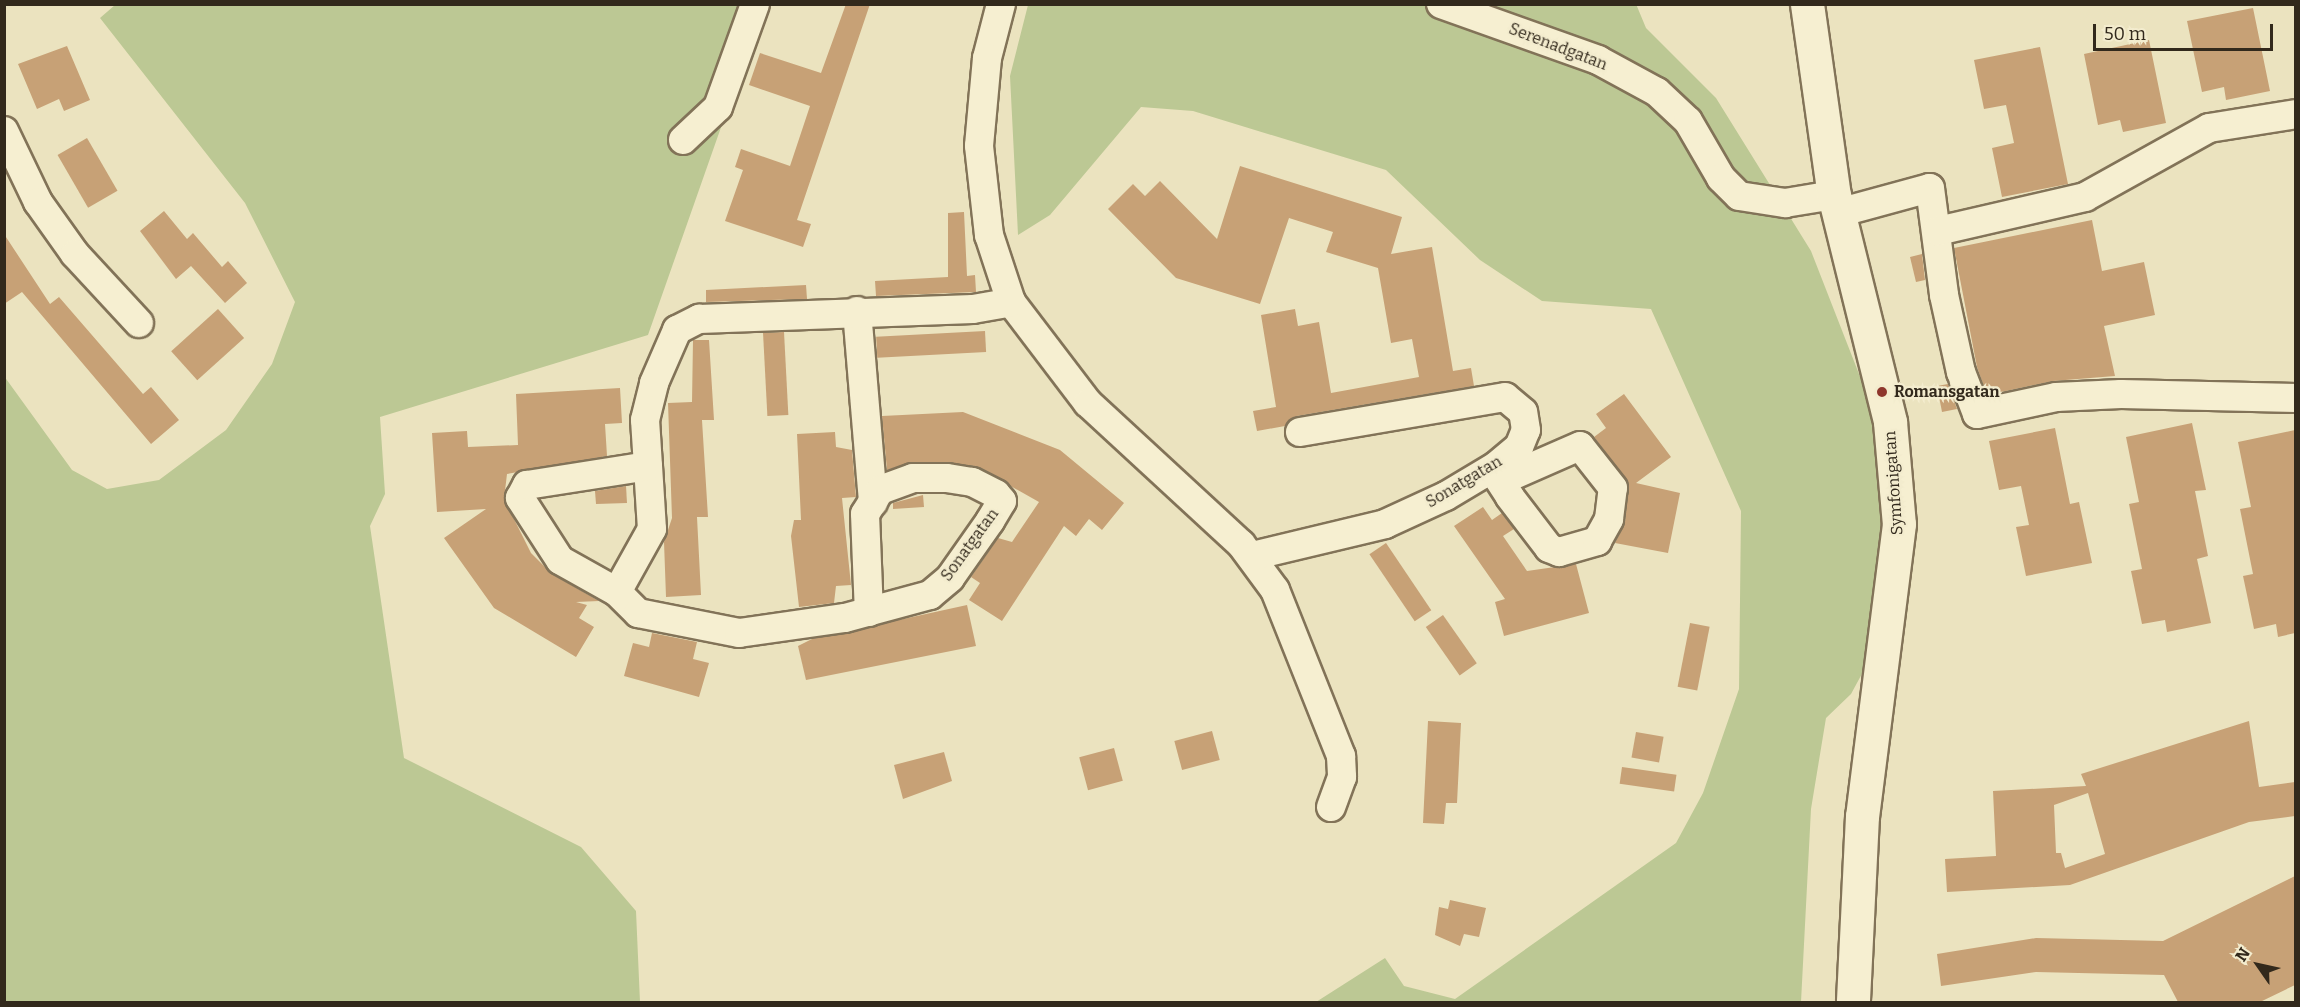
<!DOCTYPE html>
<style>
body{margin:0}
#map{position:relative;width:2300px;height:1007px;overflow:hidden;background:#ebe3bf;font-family:Bitter,serif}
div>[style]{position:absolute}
.green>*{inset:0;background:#bcc894}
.building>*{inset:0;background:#c7a176;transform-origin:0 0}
.roads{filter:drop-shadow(2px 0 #827358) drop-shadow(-2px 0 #827358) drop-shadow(0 2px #827358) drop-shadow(0 -2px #827358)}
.street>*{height:28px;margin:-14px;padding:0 14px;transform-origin:14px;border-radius:14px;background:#f6efd1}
.secondary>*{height:33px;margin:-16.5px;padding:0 16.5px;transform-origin:16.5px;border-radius:16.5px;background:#f6efd1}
.dots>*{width:16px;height:16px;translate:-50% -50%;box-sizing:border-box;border:3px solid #f3ecce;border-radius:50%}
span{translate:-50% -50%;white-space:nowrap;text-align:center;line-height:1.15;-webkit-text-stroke:4.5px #f3ecce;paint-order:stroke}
.street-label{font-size:16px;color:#32291c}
.poi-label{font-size:16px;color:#32291c;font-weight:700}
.left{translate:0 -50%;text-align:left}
.frame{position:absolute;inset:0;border:6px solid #32291c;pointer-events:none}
.north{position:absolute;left:2228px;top:935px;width:60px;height:60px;-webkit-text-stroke:4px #f3ecce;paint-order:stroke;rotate:304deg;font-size:16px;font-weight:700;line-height:24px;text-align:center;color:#32291c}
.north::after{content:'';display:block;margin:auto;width:21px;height:27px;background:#32291c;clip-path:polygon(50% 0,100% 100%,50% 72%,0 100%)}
.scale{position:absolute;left:2093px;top:24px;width:180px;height:27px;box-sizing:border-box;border:3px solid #32291c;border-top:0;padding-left:8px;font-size:18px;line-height:21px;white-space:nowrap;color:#32291c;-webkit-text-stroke:4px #f3ecce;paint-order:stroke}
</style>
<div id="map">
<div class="green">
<i style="clip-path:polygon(1636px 4px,1646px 28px,1716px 98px,1811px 251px,1875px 415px,1885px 474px,1885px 564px,1870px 659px,1851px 694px,1826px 718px,1811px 809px,1801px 1002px,1316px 1002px,1385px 958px,1404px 986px,1455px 999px,1676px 843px,1703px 793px,1739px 689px,1741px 511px,1651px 309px,1542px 301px,1480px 260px,1386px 170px,1193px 111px,1141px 107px,1050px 215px,1018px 235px,1010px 76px,1028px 5px)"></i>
<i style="clip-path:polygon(115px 5px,764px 5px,648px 335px,380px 417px,385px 494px,370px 526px,404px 758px,581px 847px,636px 911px,640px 1002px,5px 1002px,4px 376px,72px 470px,107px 489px,159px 480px,226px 430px,272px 364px,295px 302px,245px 203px,100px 18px)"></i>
</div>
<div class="building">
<i style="clip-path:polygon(846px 4px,870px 4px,797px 220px,811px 224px,803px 247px,725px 221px,743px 170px,735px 167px,741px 149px,790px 166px,810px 106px,749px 85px,760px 53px,821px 73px)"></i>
<i style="clip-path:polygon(2253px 8px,2270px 91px,2226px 100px,2224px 87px,2202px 92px,2187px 21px)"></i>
<i style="clip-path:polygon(2149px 40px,2166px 123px,2123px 132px,2120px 120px,2098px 125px,2084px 54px)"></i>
<i style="clip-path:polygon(67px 46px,90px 100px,64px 111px,59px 99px,37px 109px,18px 64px)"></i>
<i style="clip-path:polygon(2040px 47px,2068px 184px,2002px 197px,1992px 148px,2014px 143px,2006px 105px,1984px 109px,1974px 60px)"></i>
<i style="left:87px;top:138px;width:61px;height:34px;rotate:60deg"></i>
<i style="clip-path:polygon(1240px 166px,1402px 217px,1391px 254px,1432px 247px,1453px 371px,1471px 368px,1474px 386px,1297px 416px,1285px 426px,1257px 431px,1253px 411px,1276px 407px,1261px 315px,1295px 309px,1298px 326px,1319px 322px,1331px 393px,1419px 377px,1412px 339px,1391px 343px,1378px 268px,1326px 252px,1333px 232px,1289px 218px,1260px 304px,1176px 278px,1108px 209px,1133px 184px,1145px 196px,1160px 181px,1217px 239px)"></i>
<i style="clip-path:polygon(164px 211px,187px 239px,193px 233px,222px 267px,228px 261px,247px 283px,225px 303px,191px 266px,176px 279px,140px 231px)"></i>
<i style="clip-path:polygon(964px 212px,967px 276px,975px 275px,976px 292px,876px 296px,875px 281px,948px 277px,948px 213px)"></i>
<i style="clip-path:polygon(2092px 220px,2102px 271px,2144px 262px,2155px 315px,2104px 326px,2115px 376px,2053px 381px,1987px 395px,1977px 367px,1954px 248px)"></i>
<i style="clip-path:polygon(4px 234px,50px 304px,59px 297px,143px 394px,151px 387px,179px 420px,151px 444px,22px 292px,4px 304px)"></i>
<i style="clip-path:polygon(1922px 254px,1925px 280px,1916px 282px,1910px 257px)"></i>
<i style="clip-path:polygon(806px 285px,807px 299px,706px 302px,706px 290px)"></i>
<i style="left:218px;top:309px;width:39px;height:63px;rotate:48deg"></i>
<i style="left:985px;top:331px;width:21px;height:109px;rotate:87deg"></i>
<i style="left:784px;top:332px;width:83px;height:21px;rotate:87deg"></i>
<i style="clip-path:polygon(693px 340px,709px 340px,714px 420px,702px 420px,708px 517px,697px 517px,701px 595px,666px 597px,664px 542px,672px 518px,668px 403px,692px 402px)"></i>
<i style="clip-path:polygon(1948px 384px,1957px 409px,1942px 412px,1937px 386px)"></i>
<i style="clip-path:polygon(620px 388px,622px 423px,605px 424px,607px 456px,507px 474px,504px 499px,531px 553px,552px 574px,599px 601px,576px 602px,587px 605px,579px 618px,594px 627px,576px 657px,494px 608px,444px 538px,486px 509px,437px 512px,432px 433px,467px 431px,468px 447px,518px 445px,516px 394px)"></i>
<i style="clip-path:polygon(1624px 394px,1671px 457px,1636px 483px,1680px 493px,1668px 553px,1615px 543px,1625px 522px,1629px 484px,1594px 437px,1606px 428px,1596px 414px)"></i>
<i style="clip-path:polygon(963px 412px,1060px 450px,1124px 503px,1102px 530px,1089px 519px,1076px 536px,1064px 526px,1002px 621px,969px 600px,980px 583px,971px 577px,998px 538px,1012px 542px,1039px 502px,975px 466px,913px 462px,887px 470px,882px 416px)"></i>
<i style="clip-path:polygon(2192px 423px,2206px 490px,2195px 491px,2208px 556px,2197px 559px,2211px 623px,2167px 632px,2165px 620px,2142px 624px,2131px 571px,2142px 569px,2129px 504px,2139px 502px,2126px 437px)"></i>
<i style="clip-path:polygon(2055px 428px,2070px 504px,2079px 502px,2092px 563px,2026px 576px,2016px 527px,2029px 525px,2021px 486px,1999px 490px,1989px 441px)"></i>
<i style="clip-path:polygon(2295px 430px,2295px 633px,2278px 637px,2276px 624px,2254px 629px,2247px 595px,2243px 576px,2253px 574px,2240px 509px,2251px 507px,2238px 442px)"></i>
<i style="clip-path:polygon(835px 432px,836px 447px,852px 450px,856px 497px,842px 498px,851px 585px,836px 586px,834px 603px,799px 607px,791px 536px,794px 520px,801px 520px,797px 434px)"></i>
<i style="clip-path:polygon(626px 486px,627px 503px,596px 504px,595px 491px)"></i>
<i style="clip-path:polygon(923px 495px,924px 507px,893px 509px,893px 503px)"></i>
<i style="clip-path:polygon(1483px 507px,1492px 520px,1502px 513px,1514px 529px,1503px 536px,1527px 571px,1576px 564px,1589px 613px,1504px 636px,1495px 602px,1505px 599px,1454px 526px)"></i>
<i style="left:1386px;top:543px;width:81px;height:20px;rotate:56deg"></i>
<i style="clip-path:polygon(967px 605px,976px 646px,806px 680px,798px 646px,812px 639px)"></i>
<i style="left:1443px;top:615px;width:59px;height:21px;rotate:55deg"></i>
<i style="left:1690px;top:623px;width:20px;height:65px;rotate:11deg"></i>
<i style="clip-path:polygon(652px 633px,697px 642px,693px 659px,709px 663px,699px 697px,624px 676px,633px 643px,649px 647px)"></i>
<i style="clip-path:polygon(1428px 721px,1461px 723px,1457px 803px,1446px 803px,1444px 824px,1423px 823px)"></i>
<i style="clip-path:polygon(evenodd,2249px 721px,2259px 787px,2295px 782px,2295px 816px,2249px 822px,2070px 885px,1947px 892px,1945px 859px,1996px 856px,1993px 791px,2086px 786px,2081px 774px,2249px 721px,2088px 793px,2105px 854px,2065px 868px,2061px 853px,2056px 853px,2054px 805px,2088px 793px)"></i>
<i style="left:1212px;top:731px;width:30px;height:39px;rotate:75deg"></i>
<i style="left:1636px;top:732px;width:28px;height:26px;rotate:10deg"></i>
<i style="left:1114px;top:748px;width:34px;height:36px;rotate:75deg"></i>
<i style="clip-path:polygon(944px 752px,952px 781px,903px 799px,894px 765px)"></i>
<i style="left:1622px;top:767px;width:55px;height:17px;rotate:8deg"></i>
<i style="clip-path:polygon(2295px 876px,2295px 985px,2260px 1002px,2178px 1002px,2164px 975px,2036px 972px,1941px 986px,1937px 954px,2036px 938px,2163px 941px)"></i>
<i style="clip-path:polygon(1450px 900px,1486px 908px,1479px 937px,1464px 934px,1460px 946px,1435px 935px,1439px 907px,1448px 909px)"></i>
</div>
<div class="roads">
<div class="street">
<i style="left:1001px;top:4px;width:56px;rotate:104.5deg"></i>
<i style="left:987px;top:58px;width:88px;rotate:95.2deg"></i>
<i style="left:979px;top:146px;width:90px;rotate:83.6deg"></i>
<i style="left:989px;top:235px;width:71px;rotate:71.8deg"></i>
<i style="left:1011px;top:302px;width:127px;rotate:52.7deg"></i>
<i style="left:1088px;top:403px;width:208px;rotate:42.7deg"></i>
<i style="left:1241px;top:544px;width:57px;rotate:53.5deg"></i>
<i style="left:1275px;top:590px;width:179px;rotate:68.3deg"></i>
<i style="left:1341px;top:756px;width:21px;rotate:87deg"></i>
<i style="left:1342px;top:777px;width:32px;rotate:110deg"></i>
<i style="left:1441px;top:4px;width:167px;rotate:19.6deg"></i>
<i style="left:1598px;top:60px;width:67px;rotate:28.5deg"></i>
<i style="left:1657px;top:92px;width:42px;rotate:43.1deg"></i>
<i style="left:1688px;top:121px;width:66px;rotate:59.9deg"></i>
<i style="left:1721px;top:178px;width:25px;rotate:45deg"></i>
<i style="left:1739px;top:196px;width:47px;rotate:8.7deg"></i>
<i style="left:1785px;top:203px;width:50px;rotate:-9.3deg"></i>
<i style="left:4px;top:131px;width:79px;rotate:64.4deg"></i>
<i style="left:38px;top:202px;width:64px;rotate:54.6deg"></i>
<i style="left:75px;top:254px;width:94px;rotate:47.2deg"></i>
<i style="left:683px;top:140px;width:48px;rotate:-43.3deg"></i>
<i style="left:718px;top:107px;width:109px;rotate:-70.2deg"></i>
<i style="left:1838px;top:213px;width:95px;rotate:-15.2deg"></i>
<i style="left:1930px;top:188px;width:108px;rotate:82.5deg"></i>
<i style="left:1944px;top:295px;width:79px;rotate:77.6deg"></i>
<i style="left:1961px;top:372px;width:45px;rotate:69.1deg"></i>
<i style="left:1977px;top:414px;width:81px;rotate:-12.1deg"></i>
<i style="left:2056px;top:397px;width:65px;rotate:-2.6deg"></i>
<i style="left:2121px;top:394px;width:175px;rotate:1.3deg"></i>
<i style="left:1938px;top:231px;width:151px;rotate:-13deg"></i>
<i style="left:2085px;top:197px;width:142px;rotate:-29.1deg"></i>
<i style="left:2209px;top:128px;width:88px;rotate:-9.1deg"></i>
<i style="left:857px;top:311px;width:192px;rotate:85.2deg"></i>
<i style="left:648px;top:466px;width:63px;rotate:86.4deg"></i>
<i style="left:652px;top:529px;width:72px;rotate:119.1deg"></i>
<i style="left:617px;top:592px;width:65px;rotate:-150.7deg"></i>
<i style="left:560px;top:560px;width:74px;rotate:-122.8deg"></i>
<i style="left:520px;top:498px;width:15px;rotate:-62deg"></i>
<i style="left:527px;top:485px;width:122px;rotate:-8.9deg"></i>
<i style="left:648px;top:466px;width:46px;rotate:-93.7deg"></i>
<i style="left:645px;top:420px;width:38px;rotate:-76deg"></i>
<i style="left:654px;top:383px;width:58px;rotate:-66.5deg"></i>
<i style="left:677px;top:330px;width:25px;rotate:-27deg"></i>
<i style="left:699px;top:319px;width:274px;rotate:-2.1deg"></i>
<i style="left:973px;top:309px;width:39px;rotate:-10deg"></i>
<i style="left:1492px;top:469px;width:33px;rotate:57deg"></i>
<i style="left:1510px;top:497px;width:64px;rotate:52.6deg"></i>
<i style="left:1549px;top:548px;width:11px;rotate:22deg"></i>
<i style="left:1559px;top:552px;width:40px;rotate:-16deg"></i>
<i style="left:1597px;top:541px;width:25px;rotate:-61deg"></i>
<i style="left:1609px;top:519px;width:31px;rotate:-83deg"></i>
<i style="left:1613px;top:488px;width:53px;rotate:-128.2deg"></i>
<i style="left:1580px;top:446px;width:87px;rotate:156.4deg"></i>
<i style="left:1252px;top:556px;width:137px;rotate:-13.5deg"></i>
<i style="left:1385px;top:524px;width:67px;rotate:-24.7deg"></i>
<i style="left:1446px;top:496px;width:58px;rotate:-31deg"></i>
<i style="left:1496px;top:466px;width:30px;rotate:-40deg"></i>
<i style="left:1519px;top:447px;width:18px;rotate:-68deg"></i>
<i style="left:1526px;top:430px;width:18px;rotate:-99deg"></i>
<i style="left:1523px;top:412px;width:23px;rotate:-140deg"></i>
<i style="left:1505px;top:397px;width:208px;rotate:170.3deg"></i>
<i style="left:617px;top:592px;width:30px;rotate:45deg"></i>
<i style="left:638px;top:613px;width:103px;rotate:11.2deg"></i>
<i style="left:739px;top:633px;width:107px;rotate:-8.1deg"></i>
<i style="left:845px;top:618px;width:88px;rotate:-15.1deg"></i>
<i style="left:930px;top:595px;width:26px;rotate:-40deg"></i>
<i style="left:950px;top:578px;width:70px;rotate:-54.9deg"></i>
<i style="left:990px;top:521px;width:23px;rotate:-59deg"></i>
<i style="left:1002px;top:501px;width:9px;rotate:-131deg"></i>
<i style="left:996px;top:494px;width:27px;rotate:-153deg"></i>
<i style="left:972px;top:482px;width:26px;rotate:-171deg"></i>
<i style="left:946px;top:478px;width:33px;rotate:180deg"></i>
<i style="left:913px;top:478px;width:35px;rotate:160deg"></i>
<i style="left:880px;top:490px;width:28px;rotate:122deg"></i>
<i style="left:865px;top:514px;width:98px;rotate:87.7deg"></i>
</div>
<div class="secondary">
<i style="left:1807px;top:4px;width:193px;rotate:82deg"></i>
<i style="left:1834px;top:195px;width:234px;rotate:76.1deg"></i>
<i style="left:1890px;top:422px;width:102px;rotate:85deg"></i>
<i style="left:1899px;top:524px;width:294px;rotate:97.2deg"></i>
<i style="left:1862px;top:816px;width:186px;rotate:92.8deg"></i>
</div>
</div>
<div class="dots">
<i style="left:1882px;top:392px;background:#8e362c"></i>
</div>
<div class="street-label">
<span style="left:1558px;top:47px;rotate:21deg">Serenadgatan</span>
<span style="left:1464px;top:482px;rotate:-31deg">Sonatgatan</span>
<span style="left:1894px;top:483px;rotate:-94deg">Symfonigatan</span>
<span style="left:970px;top:545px;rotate:-54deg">Sonatgatan</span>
</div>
<div class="poi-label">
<span class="left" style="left:1894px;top:392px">Romansgatan</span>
</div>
<div class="frame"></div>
<div class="north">N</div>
<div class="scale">50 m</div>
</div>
